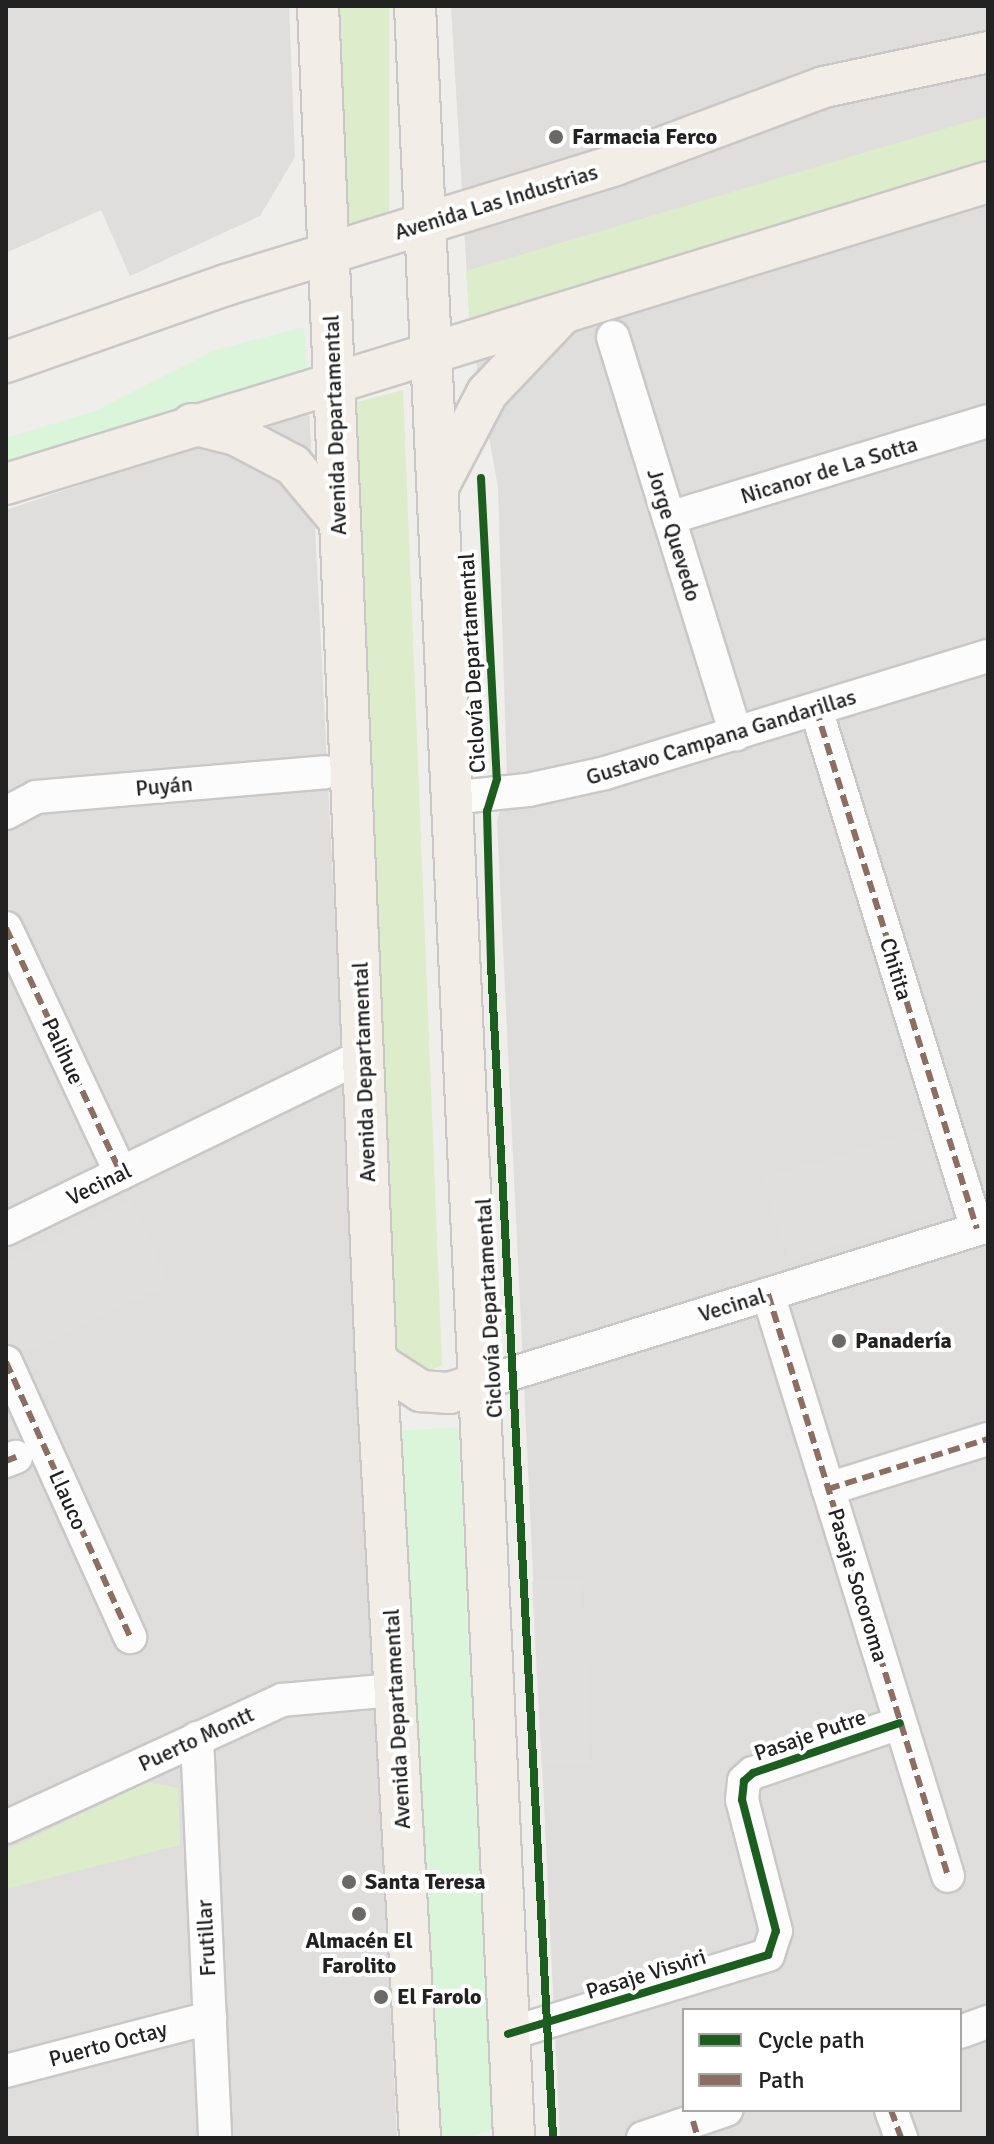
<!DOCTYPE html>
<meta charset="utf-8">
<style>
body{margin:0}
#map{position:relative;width:994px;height:2144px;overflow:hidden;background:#f0eeeb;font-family:Signika,sans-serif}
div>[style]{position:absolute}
.residential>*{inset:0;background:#dfdedc}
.religious>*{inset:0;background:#dededc}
.grass>*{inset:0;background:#ddeccb;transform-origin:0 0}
.park>*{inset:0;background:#daf5da}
.parking>*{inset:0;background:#e0dfde;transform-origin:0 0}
.roads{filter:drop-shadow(2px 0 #c9c8c7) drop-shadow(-2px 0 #c9c8c7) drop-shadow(0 2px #c9c8c7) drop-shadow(0 -2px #c9c8c7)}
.minor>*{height:32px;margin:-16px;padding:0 16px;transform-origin:16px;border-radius:16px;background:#fdfcfc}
.major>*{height:40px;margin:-20px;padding:0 20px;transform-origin:20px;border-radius:20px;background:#f3ede7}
.quiet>*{height:6px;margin-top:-3px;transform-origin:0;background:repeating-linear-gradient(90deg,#8d6e63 0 12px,transparent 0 18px)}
.cycleway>*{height:8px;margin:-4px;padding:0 4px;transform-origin:4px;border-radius:4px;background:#1b5e20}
.dots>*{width:22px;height:22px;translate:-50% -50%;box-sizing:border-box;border:4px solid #fff;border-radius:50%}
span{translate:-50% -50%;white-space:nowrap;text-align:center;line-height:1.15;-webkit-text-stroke:8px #fff;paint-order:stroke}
.poi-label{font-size:22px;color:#222;font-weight:700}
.left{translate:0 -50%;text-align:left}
.street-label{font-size:22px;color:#222}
.frame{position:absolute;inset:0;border:8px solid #222;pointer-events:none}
.legend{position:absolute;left:682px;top:2008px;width:280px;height:104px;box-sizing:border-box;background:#fff;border:2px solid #a7a7a7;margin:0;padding:10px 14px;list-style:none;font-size:24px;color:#222}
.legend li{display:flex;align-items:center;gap:16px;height:40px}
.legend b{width:40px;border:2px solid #a7a7a7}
</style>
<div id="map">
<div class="residential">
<i style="clip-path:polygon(6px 6px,289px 6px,295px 157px,260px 216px,130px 276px,101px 210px,6px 253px)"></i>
<i style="clip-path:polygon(evenodd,451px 6px,988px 6px,988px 2138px,560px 2138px,497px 822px,507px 778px,498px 488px,470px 327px,451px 6px,684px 2010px,960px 2010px,960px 2110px,684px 2110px,684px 2010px)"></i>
<i style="clip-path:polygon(309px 408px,397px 2138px,6px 2138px,6px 510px)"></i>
</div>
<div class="religious">
<i style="clip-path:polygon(988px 997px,988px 1176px,981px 1179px,933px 1014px)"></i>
</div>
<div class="grass">
<i style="left:339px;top:6px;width:50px;height:223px"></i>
<i style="clip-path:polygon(988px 116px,988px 167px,470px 327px,466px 271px)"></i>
<i style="clip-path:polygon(403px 390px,442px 1365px,418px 1375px,394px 1365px,349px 404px)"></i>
<i style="clip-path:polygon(148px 1782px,178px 1788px,180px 1845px,6px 1889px,6px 1850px)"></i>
</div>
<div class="park">
<i style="clip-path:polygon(304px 327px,308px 377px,6px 474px,6px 438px,95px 411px,215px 350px)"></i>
<i style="clip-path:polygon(458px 1427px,492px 2130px,466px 2138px,434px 2138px,395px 1431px)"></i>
</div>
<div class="parking">
<i style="left:923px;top:1130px;width:86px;height:167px;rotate:73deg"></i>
<i style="clip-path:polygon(131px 1200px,169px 1284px,19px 1354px,6px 1326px,6px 1261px)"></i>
<i style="left:581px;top:1579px;width:185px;height:49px;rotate:87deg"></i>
</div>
<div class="roads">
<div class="minor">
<i style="left:613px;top:337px;width:416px;rotate:72.8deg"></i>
<i style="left:669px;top:518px;width:333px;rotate:-16.9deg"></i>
<i style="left:816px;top:709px;width:544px;rotate:72.8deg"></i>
<i style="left:449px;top:798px;width:79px;rotate:-5.8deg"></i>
<i style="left:528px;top:790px;width:79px;rotate:-12.4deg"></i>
<i style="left:605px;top:773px;width:400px;rotate:-17deg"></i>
<i style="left:6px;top:813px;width:34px;rotate:-28deg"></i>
<i style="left:36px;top:797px;width:290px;rotate:-4.9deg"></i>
<i style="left:6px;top:928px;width:271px;rotate:64.9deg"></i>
<i style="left:6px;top:1229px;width:398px;rotate:-25.9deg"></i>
<i style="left:768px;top:1294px;width:609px;rotate:72.81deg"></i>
<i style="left:6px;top:1362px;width:302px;rotate:65.7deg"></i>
<i style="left:475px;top:1385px;width:537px;rotate:-17.22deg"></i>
<i style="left:6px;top:1461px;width:11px;rotate:-22deg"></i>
<i style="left:828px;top:1489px;width:168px;rotate:-17.4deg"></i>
<i style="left:197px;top:1738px;width:400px;rotate:87.4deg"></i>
<i style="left:6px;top:1827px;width:304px;rotate:-24.7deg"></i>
<i style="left:282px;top:1700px;width:113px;rotate:-5.1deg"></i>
<i style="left:960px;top:2032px;width:30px;rotate:-20deg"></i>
<i style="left:508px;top:2034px;width:272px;rotate:-16.9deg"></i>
<i style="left:768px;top:1955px;width:25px;rotate:-72deg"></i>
<i style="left:776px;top:1931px;width:135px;rotate:-104.5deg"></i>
<i style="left:742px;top:1800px;width:19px;rotate:-84deg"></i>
<i style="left:744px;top:1781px;width:12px;rotate:-42deg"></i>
<i style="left:753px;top:1773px;width:155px;rotate:-18.8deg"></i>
<i style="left:6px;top:2071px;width:211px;rotate:-14.6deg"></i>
<i style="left:891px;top:2110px;width:30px;rotate:70deg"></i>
<i style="left:643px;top:2138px;width:88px;rotate:-18.6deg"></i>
</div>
<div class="major">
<i style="left:318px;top:6px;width:1357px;rotate:87.55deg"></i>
<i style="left:376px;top:1362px;width:777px;rotate:86.75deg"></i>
<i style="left:415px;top:6px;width:2134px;rotate:87.34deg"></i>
<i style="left:6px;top:362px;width:233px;rotate:-19.3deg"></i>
<i style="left:226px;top:285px;width:407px;rotate:-17.1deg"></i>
<i style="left:615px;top:165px;width:223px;rotate:-20.5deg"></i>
<i style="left:824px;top:87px;width:168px;rotate:-12deg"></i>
<i style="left:192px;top:424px;width:45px;rotate:14deg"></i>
<i style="left:236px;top:435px;width:64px;rotate:27.8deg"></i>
<i style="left:293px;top:465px;width:72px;rotate:50.1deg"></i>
<i style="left:6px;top:484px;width:1027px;rotate:-17.09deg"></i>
<i style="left:439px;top:485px;width:104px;rotate:-62.4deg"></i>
<i style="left:487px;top:393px;width:108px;rotate:-46.5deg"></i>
<i style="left:376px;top:1362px;width:54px;rotate:32.8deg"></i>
<i style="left:421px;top:1391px;width:28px;rotate:4deg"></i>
<i style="left:449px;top:1393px;width:27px;rotate:-17deg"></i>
</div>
</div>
<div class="quiet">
<i style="left:816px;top:709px;width:544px;rotate:72.8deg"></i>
<i style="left:6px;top:928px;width:271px;rotate:64.9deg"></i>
<i style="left:768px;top:1294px;width:609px;rotate:72.81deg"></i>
<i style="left:6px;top:1362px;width:302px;rotate:65.7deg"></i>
<i style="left:6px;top:1461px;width:11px;rotate:-22deg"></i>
<i style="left:828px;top:1489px;width:168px;rotate:-17.4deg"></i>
<i style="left:891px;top:2110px;width:30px;rotate:70deg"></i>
<i style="left:693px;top:2121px;width:18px;rotate:74deg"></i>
</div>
<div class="cycleway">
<i style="left:481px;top:478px;width:301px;rotate:87deg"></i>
<i style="left:497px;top:779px;width:34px;rotate:107deg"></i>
<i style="left:487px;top:811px;width:154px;rotate:88.5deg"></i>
<i style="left:491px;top:965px;width:1175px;rotate:86.97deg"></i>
<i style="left:508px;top:2034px;width:272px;rotate:-16.9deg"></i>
<i style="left:768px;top:1955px;width:25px;rotate:-72deg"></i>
<i style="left:776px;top:1931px;width:135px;rotate:-104.5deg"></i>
<i style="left:742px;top:1800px;width:19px;rotate:-84deg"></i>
<i style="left:744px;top:1781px;width:12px;rotate:-42deg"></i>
<i style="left:753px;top:1773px;width:155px;rotate:-18.8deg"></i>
</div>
<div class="dots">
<i style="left:556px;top:137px;background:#6a6968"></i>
<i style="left:839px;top:1341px;background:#6a6968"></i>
<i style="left:349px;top:1882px;background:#6a6968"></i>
<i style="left:359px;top:1914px;background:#6a6968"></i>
<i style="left:381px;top:1997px;background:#6a6968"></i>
</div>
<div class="poi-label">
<span class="left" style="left:572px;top:137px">Farmacia Ferco</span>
<span class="left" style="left:855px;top:1341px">Panadería</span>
<span class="left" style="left:365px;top:1882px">Santa Teresa</span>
<span style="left:359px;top:1953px">Almacén El<br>Farolito</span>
<span class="left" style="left:397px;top:1997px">El Farolo</span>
</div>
<div class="street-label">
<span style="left:496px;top:202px;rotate:-17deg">Avenida Las Industrias</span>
<span style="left:335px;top:425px;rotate:-92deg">Avenida Departamental</span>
<span style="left:829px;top:470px;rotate:-17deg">Nicanor de La Sotta</span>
<span style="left:674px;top:535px;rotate:73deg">Jorge Quevedo</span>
<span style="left:472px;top:663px;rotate:-93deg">Ciclovía Departamental</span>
<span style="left:721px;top:737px;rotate:-17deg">Gustavo Campana Gandarillas</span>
<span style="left:164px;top:786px;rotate:-5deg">Puyán</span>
<span style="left:896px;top:969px;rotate:73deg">Chitita</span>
<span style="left:63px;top:1051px;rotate:65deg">Palihue</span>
<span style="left:364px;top:1072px;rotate:-92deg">Avenida Departamental</span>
<span style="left:99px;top:1184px;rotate:-26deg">Vecinal</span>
<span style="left:732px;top:1305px;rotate:-17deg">Vecinal</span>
<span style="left:489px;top:1308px;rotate:-93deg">Ciclovía Departamental</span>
<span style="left:68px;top:1500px;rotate:66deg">Llauco</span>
<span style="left:858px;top:1585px;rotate:73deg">Pasaje Socoroma</span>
<span style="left:397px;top:1719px;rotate:-93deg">Avenida Departamental</span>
<span style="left:810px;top:1735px;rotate:-19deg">Pasaje Putre</span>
<span style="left:196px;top:1739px;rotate:-25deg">Puerto Montt</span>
<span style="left:206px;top:1938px;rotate:-93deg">Frutillar</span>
<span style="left:646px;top:1974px;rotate:-17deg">Pasaje Visviri</span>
<span style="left:108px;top:2044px;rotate:-15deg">Puerto Octay</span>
</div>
<div class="frame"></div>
<ul class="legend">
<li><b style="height:10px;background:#1b5e20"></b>Cycle path</li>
<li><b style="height:10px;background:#8d6e63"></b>Path</li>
</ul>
</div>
